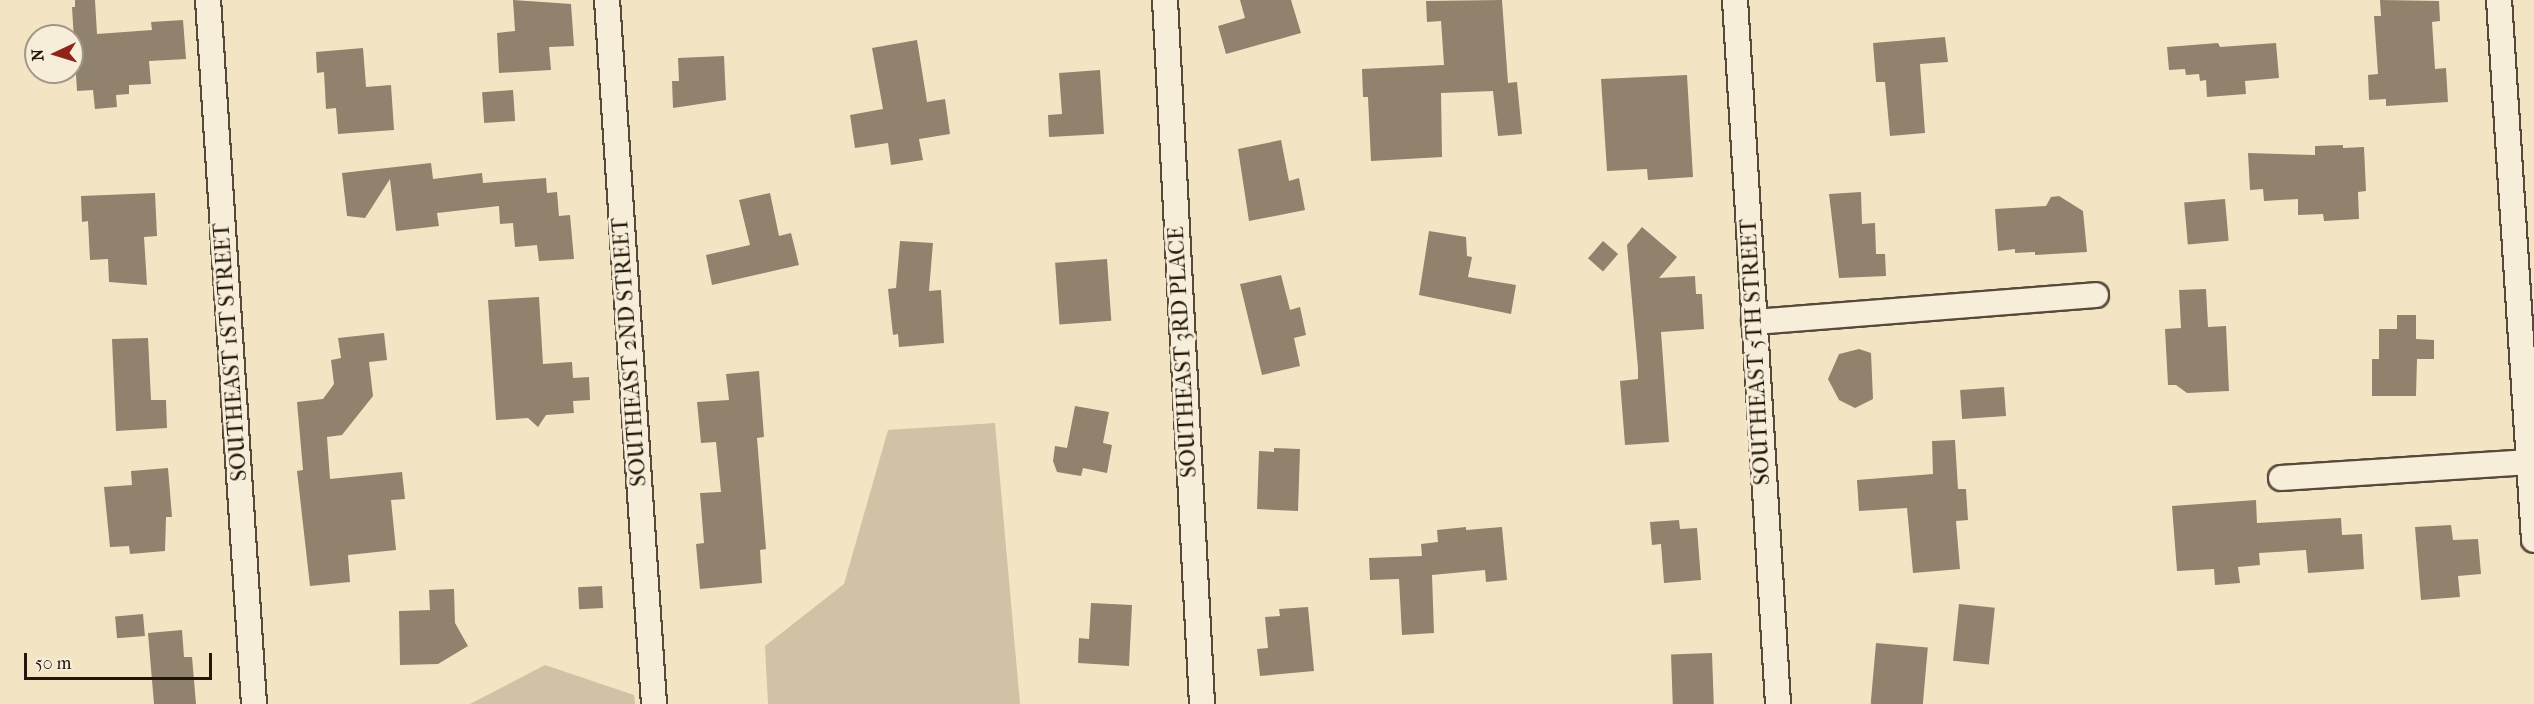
<!DOCTYPE html>
<style>
body{margin:0}
#map{position:relative;width:2534px;height:704px;overflow:hidden;background:#f3e5c4;font-family:"IM FELL French Canon",serif}
div>[style]{position:absolute}
.green>*{inset:0;background:#d0c2a5}
.building>*{inset:0;background:#90826c;transform-origin:0 0}
.roads{filter:drop-shadow(2px 0 #584a3b) drop-shadow(-2px 0 #584a3b) drop-shadow(0 2px #584a3b) drop-shadow(0 -2px #584a3b)}
.minor>*{height:24px;margin:-12px;padding:0 12px;transform-origin:12px;border-radius:12px;background:#f7eed9}
span{translate:-50% -50%;white-space:nowrap;text-align:center;line-height:1.15;-webkit-text-stroke:6px #f7eed9;paint-order:stroke}
.street-label{font-size:22px;color:#24160d}
.north{position:absolute;left:24px;top:24px;width:60px;height:60px;box-sizing:border-box;background:#f7eed9;border:2px solid #a39887;border-radius:50%;rotate:266deg;font-size:16px;font-weight:700;line-height:24px;text-align:center;color:#24160d}
.north::after{content:'';display:block;margin:auto;width:21px;height:27px;background:#8f2418;clip-path:polygon(50% 0,100% 100%,50% 72%,0 100%)}
.scale{position:absolute;left:24px;top:653px;width:188px;height:27px;box-sizing:border-box;border:3px solid #24160d;border-top:0;padding-left:8px;font-size:18px;line-height:21px;white-space:nowrap;color:#24160d;-webkit-text-stroke:4px #f7eed9;paint-order:stroke}
</style>
<div id="map">
<div class="green">
<i style="clip-path:polygon(995px 423px,1020px 704px,768px 704px,765px 646px,844px 584px,888px 430px)"></i>
<i style="clip-path:polygon(545px 665px,634px 695px,635px 704px,470px 704px)"></i>
</div>
<div class="building">
<i style="clip-path:polygon(75px 0,95px 0,97px 34px,152px 30px,151px 22px,183px 20px,186px 59px,149px 61px,151px 84px,129px 85px,129px 94px,116px 95px,117px 107px,95px 109px,93px 90px,77px 91px,72px 7px,75px 7px)"></i>
<i style="clip-path:polygon(513px 0,571px 4px,574px 46px,549px 47px,551px 70px,499px 73px,497px 33px,515px 31px)"></i>
<i style="clip-path:polygon(1240px 0,1291px 0,1301px 33px,1226px 54px,1218px 26px,1245px 18px)"></i>
<i style="clip-path:polygon(1502px 0,1508px 83px,1517px 82px,1522px 134px,1498px 136px,1493px 91px,1441px 93px,1442px 157px,1371px 161px,1368px 97px,1363px 97px,1362px 69px,1444px 65px,1441px 21px,1427px 22px,1426px 1px)"></i>
<i style="clip-path:polygon(2380px 0,2439px 1px,2440px 21px,2432px 22px,2435px 69px,2446px 68px,2448px 102px,2386px 106px,2386px 99px,2369px 100px,2368px 75px,2378px 74px,2374px 16px,2381px 16px)"></i>
<i style="clip-path:polygon(1945px 37px,1948px 62px,1920px 64px,1925px 133px,1890px 136px,1885px 82px,1876px 82px,1873px 43px)"></i>
<i style="clip-path:polygon(917px 40px,927px 102px,945px 99px,950px 134px,919px 139px,923px 160px,891px 165px,888px 143px,855px 148px,850px 115px,883px 109px,872px 48px)"></i>
<i style="clip-path:polygon(2218px 43px,2220px 47px,2276px 43px,2279px 78px,2245px 81px,2246px 94px,2207px 97px,2206px 80px,2200px 81px,2199px 74px,2186px 75px,2185px 69px,2169px 70px,2167px 47px)"></i>
<i style="clip-path:polygon(363px 48px,366px 87px,391px 85px,394px 130px,338px 134px,336px 108px,326px 109px,324px 72px,317px 73px,316px 52px)"></i>
<i style="clip-path:polygon(724px 56px,726px 100px,673px 108px,672px 81px,679px 81px,678px 58px)"></i>
<i style="clip-path:polygon(1100px 70px,1104px 134px,1049px 137px,1048px 115px,1062px 114px,1059px 73px)"></i>
<i style="clip-path:polygon(1687px 75px,1693px 177px,1648px 180px,1647px 169px,1607px 171px,1601px 79px)"></i>
<i style="left:513px;top:90px;width:31px;height:31px;rotate:86deg"></i>
<i style="clip-path:polygon(1281px 140px,1289px 181px,1299px 178px,1305px 210px,1249px 221px,1238px 149px)"></i>
<i style="clip-path:polygon(2343px 145px,2343px 148px,2364px 147px,2366px 191px,2358px 192px,2359px 219px,2324px 221px,2323px 214px,2298px 215px,2298px 199px,2264px 201px,2263px 189px,2250px 190px,2248px 153px,2315px 155px,2315px 146px)"></i>
<i style="clip-path:polygon(431px 163px,433px 179px,482px 173px,483px 183px,546px 178px,547px 193px,557px 192px,559px 216px,570px 215px,574px 259px,539px 261px,537px 245px,515px 247px,513px 223px,500px 224px,499px 206px,437px 213px,439px 226px,396px 231px,390px 179px,365px 218px,347px 216px,342px 173px)"></i>
<i style="clip-path:polygon(1861px 192px,1862px 224px,1875px 223px,1876px 254px,1885px 254px,1886px 276px,1839px 278px,1829px 194px)"></i>
<i style="clip-path:polygon(155px 193px,157px 236px,144px 237px,147px 285px,109px 282px,108px 259px,90px 260px,88px 221px,82px 222px,81px 196px)"></i>
<i style="clip-path:polygon(770px 193px,779px 236px,791px 233px,799px 265px,712px 285px,706px 255px,750px 245px,739px 200px)"></i>
<i style="clip-path:polygon(2059px 196px,2083px 211px,2087px 252px,2035px 255px,2035px 252px,2015px 253px,2015px 249px,1998px 251px,1995px 209px,2046px 206px,2051px 197px)"></i>
<i style="left:2225px;top:199px;width:42px;height:41px;rotate:85deg"></i>
<i style="clip-path:polygon(1642px 227px,1677px 257px,1659px 278px,1695px 276px,1696px 294px,1702px 294px,1704px 329px,1661px 332px,1669px 442px,1625px 445px,1620px 381px,1638px 379px,1638px 368px,1627px 245px)"></i>
<i style="clip-path:polygon(1429px 231px,1466px 237px,1467px 256px,1472px 257px,1468px 277px,1516px 285px,1511px 314px,1419px 295px)"></i>
<i style="clip-path:polygon(900px 241px,933px 243px,929px 291px,941px 290px,944px 343px,899px 347px,898px 334px,893px 335px,888px 289px,896px 288px)"></i>
<i style="left:1603px;top:241px;width:20px;height:23px;rotate:41deg"></i>
<i style="left:1107px;top:259px;width:62px;height:52px;rotate:86deg"></i>
<i style="clip-path:polygon(1281px 275px,1290px 310px,1300px 307px,1306px 335px,1294px 338px,1300px 366px,1262px 375px,1240px 284px)"></i>
<i style="clip-path:polygon(2206px 289px,2208px 327px,2226px 326px,2229px 391px,2187px 393px,2176px 385px,2168px 385px,2165px 329px,2181px 328px,2179px 290px)"></i>
<i style="clip-path:polygon(539px 297px,543px 364px,572px 362px,573px 378px,589px 377px,590px 400px,573px 401px,574px 413px,546px 415px,538px 427px,528px 418px,496px 420px,488px 300px)"></i>
<i style="clip-path:polygon(2397px 315px,2416px 315px,2416px 339px,2434px 340px,2434px 359px,2417px 359px,2416px 396px,2372px 396px,2372px 359px,2379px 359px,2379px 329px,2397px 329px)"></i>
<i style="clip-path:polygon(384px 333px,387px 360px,369px 362px,373px 396px,342px 435px,327px 437px,330px 479px,402px 472px,405px 499px,391px 500px,396px 550px,348px 555px,350px 582px,310px 586px,297px 471px,303px 470px,297px 402px,323px 399px,334px 384px,331px 360px,341px 358px,338px 338px)"></i>
<i style="clip-path:polygon(148px 338px,151px 400px,166px 400px,167px 428px,116px 431px,112px 339px)"></i>
<i style="clip-path:polygon(1859px 349px,1871px 353px,1873px 399px,1855px 408px,1839px 400px,1828px 379px,1839px 354px)"></i>
<i style="clip-path:polygon(759px 371px,764px 437px,757px 438px,766px 549px,760px 550px,762px 583px,700px 589px,696px 544px,704px 543px,700px 493px,721px 492px,716px 442px,701px 443px,697px 402px,729px 400px,726px 374px)"></i>
<i style="left:2004px;top:387px;width:29px;height:44px;rotate:86deg"></i>
<i style="clip-path:polygon(1075px 406px,1109px 412px,1103px 443px,1112px 445px,1107px 473px,1083px 468px,1081px 476px,1057px 472px,1053px 461px,1055px 446px,1067px 448px)"></i>
<i style="clip-path:polygon(1955px 440px,1958px 489px,1966px 489px,1968px 520px,1956px 521px,1960px 569px,1913px 573px,1907px 508px,1859px 511px,1857px 480px,1933px 474px,1932px 441px)"></i>
<i style="clip-path:polygon(1274px 448px,1300px 449px,1298px 511px,1257px 509px,1259px 451px,1274px 452px)"></i>
<i style="clip-path:polygon(168px 468px,172px 517px,166px 517px,165px 551px,130px 554px,129px 546px,110px 547px,104px 487px,132px 485px,131px 471px)"></i>
<i style="clip-path:polygon(2256px 500px,2257px 523px,2341px 518px,2342px 535px,2362px 534px,2364px 569px,2308px 573px,2306px 550px,2259px 553px,2260px 565px,2238px 567px,2240px 583px,2215px 585px,2214px 569px,2177px 571px,2172px 506px)"></i>
<i style="clip-path:polygon(1679px 520px,1680px 529px,1697px 528px,1701px 580px,1664px 583px,1661px 544px,1652px 545px,1650px 522px)"></i>
<i style="clip-path:polygon(2451px 525px,2453px 540px,2478px 539px,2481px 574px,2458px 576px,2460px 597px,2421px 600px,2415px 527px)"></i>
<i style="clip-path:polygon(1466px 527px,1466px 530px,1502px 527px,1507px 580px,1486px 582px,1485px 570px,1432px 575px,1434px 633px,1402px 635px,1399px 579px,1370px 580px,1369px 558px,1422px 556px,1421px 544px,1438px 542px,1437px 530px)"></i>
<i style="left:602px;top:586px;width:22px;height:24px;rotate:87deg"></i>
<i style="clip-path:polygon(454px 589px,455px 623px,468px 646px,438px 664px,400px 665px,399px 611px,430px 610px,429px 590px)"></i>
<i style="clip-path:polygon(1091px 603px,1132px 605px,1129px 666px,1078px 663px,1079px 638px,1089px 639px)"></i>
<i style="left:1959px;top:604px;width:36px;height:57px;rotate:6deg"></i>
<i style="clip-path:polygon(1308px 607px,1314px 671px,1260px 676px,1257px 649px,1268px 648px,1265px 617px,1280px 616px,1279px 609px)"></i>
<i style="left:143px;top:614px;width:22px;height:28px;rotate:85deg"></i>
<i style="clip-path:polygon(182px 630px,184px 657px,192px 657px,196px 704px,154px 704px,148px 633px)"></i>
<i style="left:1876px;top:643px;width:52px;height:61px;rotate:5deg"></i>
<i style="left:1712px;top:653px;width:51px;height:41px;rotate:88deg"></i>
</div>
<div class="roads">
<div class="minor">
<i style="left:208px;top:0;width:706px;rotate:86.26deg"></i>
<i style="left:607px;top:0;width:706px;rotate:86.18deg"></i>
<i style="left:1165px;top:0;width:705px;rotate:86.99deg"></i>
<i style="left:1735px;top:0;width:705px;rotate:86.5deg"></i>
<i style="left:2499px;top:0;width:541px;rotate:86.29deg"></i>
<i style="left:1754px;top:322px;width:343px;rotate:-4.5deg"></i>
<i style="left:2281px;top:478px;width:249px;rotate:-3.7deg"></i>
</div>
</div>
<div class="street-label">
<span style="left:231px;top:352px;rotate:-94deg">SOUTHEAST 1ST STREET</span>
<span style="left:630px;top:352px;rotate:-94deg">SOUTHEAST 2ND STREET</span>
<span style="left:1183px;top:352px;rotate:-93deg">SOUTHEAST 3RD PLACE</span>
<span style="left:1756px;top:352px;rotate:-93deg">SOUTHEAST 5TH STREET</span>
</div>
<div class="north">N</div>
<div class="scale">50 m</div>
</div>
